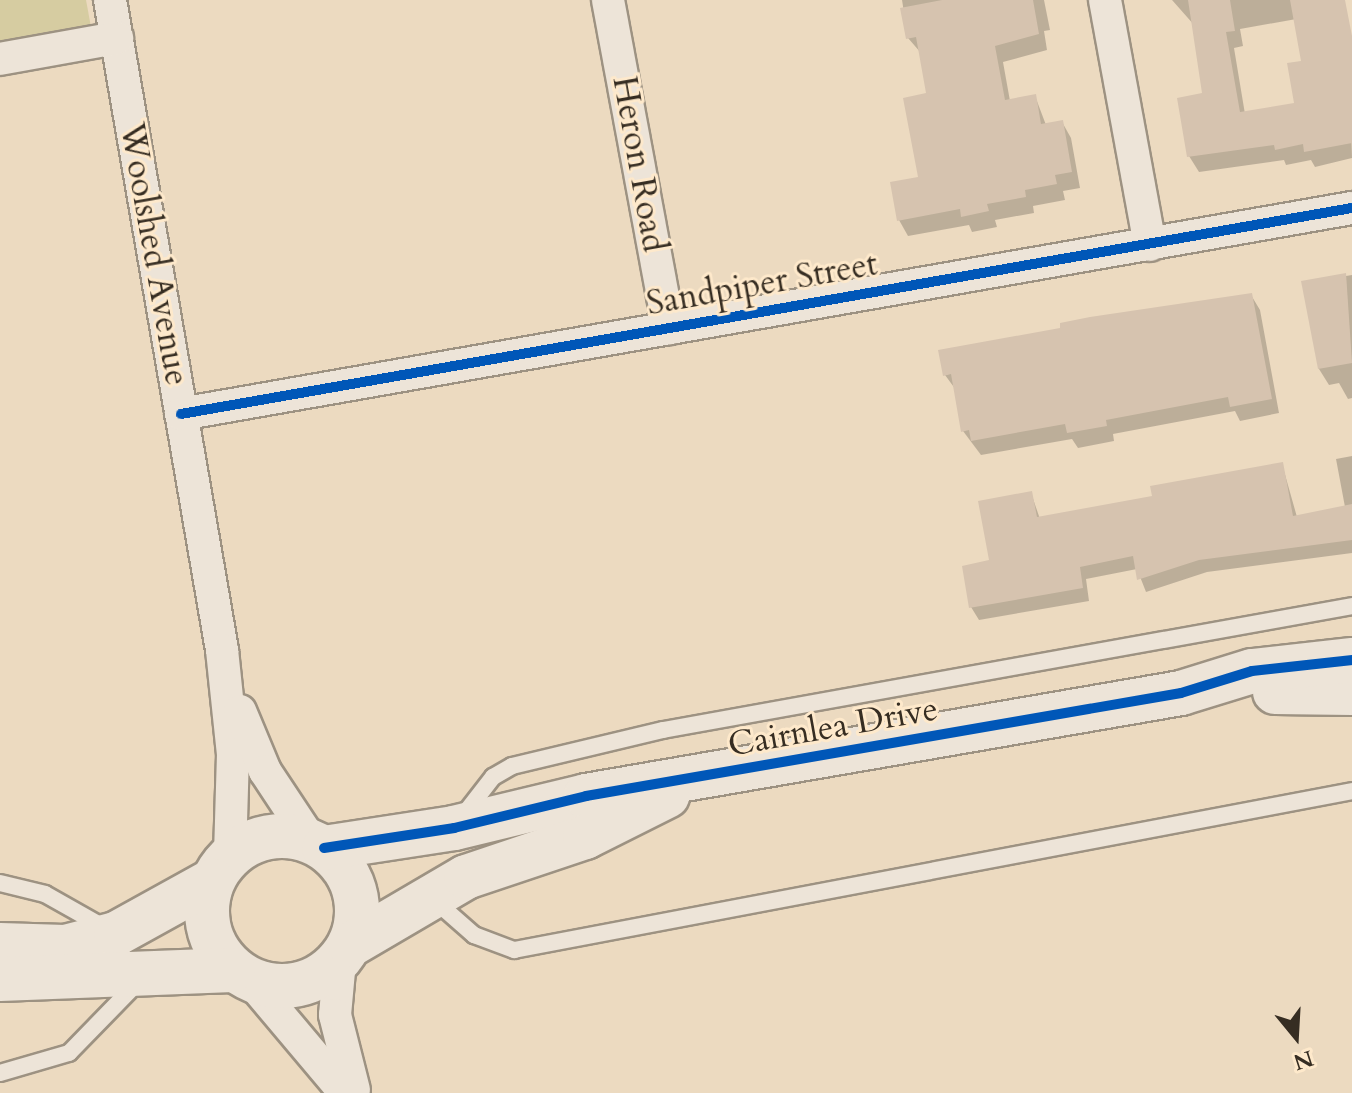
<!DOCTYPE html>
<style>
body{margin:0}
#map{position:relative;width:1352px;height:1093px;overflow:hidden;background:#ecdac0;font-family:Cardo,serif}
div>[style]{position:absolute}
.green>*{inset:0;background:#d6cca1}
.shadow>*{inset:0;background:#0003}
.building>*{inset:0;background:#d6c3af}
.roads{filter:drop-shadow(2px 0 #9d9282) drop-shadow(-2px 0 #9d9282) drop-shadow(0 2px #9d9282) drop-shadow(0 -2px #9d9282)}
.lane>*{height:16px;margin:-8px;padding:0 8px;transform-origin:8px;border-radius:8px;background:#ede4d8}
.street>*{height:32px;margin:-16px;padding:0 16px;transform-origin:16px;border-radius:16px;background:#ede4d8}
.secondary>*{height:44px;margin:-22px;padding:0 22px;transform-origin:22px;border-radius:22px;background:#ede4d8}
.secondary>.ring{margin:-22px;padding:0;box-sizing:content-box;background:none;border:44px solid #ede4d8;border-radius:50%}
.cycleway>*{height:10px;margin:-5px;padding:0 5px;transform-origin:5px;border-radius:5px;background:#0057b8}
span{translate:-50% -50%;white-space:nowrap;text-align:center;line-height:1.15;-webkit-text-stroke:6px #fee9cb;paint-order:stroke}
.street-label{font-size:34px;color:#362d22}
.north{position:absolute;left:1256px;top:997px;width:80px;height:80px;-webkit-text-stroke:6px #fee9cb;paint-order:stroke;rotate:162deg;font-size:22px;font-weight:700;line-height:32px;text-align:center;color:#362d22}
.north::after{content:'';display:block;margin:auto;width:28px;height:36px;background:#362d22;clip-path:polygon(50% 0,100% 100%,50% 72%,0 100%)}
</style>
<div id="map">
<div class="green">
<i style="clip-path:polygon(0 0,86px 0,91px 27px,0 43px)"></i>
</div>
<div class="shadow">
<i style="clip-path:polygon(902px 0,1044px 0,1050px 30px,1044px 31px,1047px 50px,1003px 62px,1010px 101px,1035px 96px,1046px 125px,1062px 122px,1071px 138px,1080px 188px,1063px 191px,1065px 200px,1033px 206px,1034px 213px,995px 220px,997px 227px,972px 232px,969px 225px,908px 236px,899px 220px,920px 178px,929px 94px,921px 53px,908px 38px)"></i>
<i style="clip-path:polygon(1172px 0,1310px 0,1313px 16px,1240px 29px,1243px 46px,1234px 48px,1245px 114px,1297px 105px,1304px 63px,1348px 24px,1352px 158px,1315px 167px,1311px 160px,1286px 165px,1284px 160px,1199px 172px,1189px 156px,1204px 95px,1195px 26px)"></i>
<i style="clip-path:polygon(1352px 275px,1352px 398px,1348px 399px,1339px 383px,1329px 385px,1319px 369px,1303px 283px)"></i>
<i style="clip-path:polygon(1251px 295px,1260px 310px,1279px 413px,1240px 421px,1235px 411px,1113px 434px,1114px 441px,1078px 448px,1072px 439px,981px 455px,963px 431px,956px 390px,945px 375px)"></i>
<i style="clip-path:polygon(1352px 456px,1352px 553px,1207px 572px,1146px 592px,1137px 569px,1086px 579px,1089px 601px,979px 620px,971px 607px,1031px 493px,1040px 519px,1154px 497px,1282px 464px,1297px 517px,1345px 507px,1336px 459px)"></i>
</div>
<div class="building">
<i style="clip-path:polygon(942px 0,1033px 0,1039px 34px,995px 46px,1005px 100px,1036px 94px,1041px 124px,1063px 120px,1072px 172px,1055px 175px,1057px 184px,1025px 190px,1026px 197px,987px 204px,989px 211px,961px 217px,960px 209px,897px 221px,890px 182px,918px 177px,903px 98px,926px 93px,916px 37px,906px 39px,900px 8px)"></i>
<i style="clip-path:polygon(1188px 0,1230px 0,1235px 31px,1226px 32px,1240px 112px,1294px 103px,1287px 63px,1301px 61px,1290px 0,1345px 0,1352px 36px,1352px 143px,1304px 152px,1303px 144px,1275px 150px,1274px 145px,1187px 157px,1177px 98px,1202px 93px)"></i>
<i style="clip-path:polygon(1346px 273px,1352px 363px,1318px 369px,1301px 281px)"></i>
<i style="clip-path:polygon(1252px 293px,1272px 399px,1230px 407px,1228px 397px,1106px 420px,1107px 426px,1067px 433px,1065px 424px,971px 441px,969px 430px,961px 432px,951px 374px,943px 376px,938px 350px,1060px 328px,1060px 323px,1090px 317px)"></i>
<i style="clip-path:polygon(1283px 462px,1293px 516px,1352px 504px,1352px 540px,1199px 560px,1137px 580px,1133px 556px,1080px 567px,1083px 588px,969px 608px,962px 566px,989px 560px,978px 501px,1032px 491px,1037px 517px,1152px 496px,1150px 486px)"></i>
</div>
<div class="roads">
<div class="lane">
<i style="left:462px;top:817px;width:51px;rotate:-52.2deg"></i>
<i style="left:493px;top:777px;width:22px;rotate:-30deg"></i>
<i style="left:512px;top:766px;width:155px;rotate:-13.4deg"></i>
<i style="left:663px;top:730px;width:700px;rotate:-10.2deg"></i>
<i style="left:0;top:883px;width:46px;rotate:13.7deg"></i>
<i style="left:45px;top:894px;width:71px;rotate:29.4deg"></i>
<i style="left:433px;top:899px;width:55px;rotate:41.3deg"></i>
<i style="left:474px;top:935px;width:43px;rotate:20.6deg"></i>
<i style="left:514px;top:950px;width:853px;rotate:-10.74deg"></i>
<i style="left:0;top:1073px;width:72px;rotate:-16.2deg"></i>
<i style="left:69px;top:1053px;width:100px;rotate:-45.8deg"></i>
</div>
<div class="street">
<i style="left:110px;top:0;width:660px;rotate:80.22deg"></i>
<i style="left:222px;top:650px;width:105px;rotate:84deg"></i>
<i style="left:233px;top:754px;width:103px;rotate:91.7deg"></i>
<i style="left:608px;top:0;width:334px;rotate:79.5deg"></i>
<i style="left:1105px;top:0;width:249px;rotate:79.6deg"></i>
<i style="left:0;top:59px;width:119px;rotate:-10.2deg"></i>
<i style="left:181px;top:414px;width:1189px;rotate:-9.98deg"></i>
<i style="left:240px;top:711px;width:65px;rotate:67.4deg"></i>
<i style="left:265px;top:771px;width:85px;rotate:56.5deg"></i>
<i style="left:340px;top:960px;width:55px;rotate:95.2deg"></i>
<i style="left:335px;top:1015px;width:77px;rotate:75.8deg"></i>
<i style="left:250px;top:980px;width:148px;rotate:49.9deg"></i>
</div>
<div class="secondary">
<i style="left:1275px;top:692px;width:77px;rotate:0.7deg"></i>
<i class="ring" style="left:207px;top:836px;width:106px;height:106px"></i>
<i style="left:324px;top:848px;width:132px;rotate:-8.7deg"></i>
<i style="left:454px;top:828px;width:136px;rotate:-13.6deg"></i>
<i style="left:586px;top:796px;width:604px;rotate:-9.82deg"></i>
<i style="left:1181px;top:693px;width:74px;rotate:-17.2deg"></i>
<i style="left:1252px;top:671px;width:101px;rotate:-6.3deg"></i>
<i style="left:0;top:945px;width:65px;rotate:1.8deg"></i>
<i style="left:65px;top:947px;width:53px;rotate:-14.3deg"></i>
<i style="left:116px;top:934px;width:110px;rotate:-28.9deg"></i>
<i style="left:350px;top:945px;width:134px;rotate:-30.4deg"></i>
<i style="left:466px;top:877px;width:126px;rotate:-18.6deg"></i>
<i style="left:585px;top:837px;width:92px;rotate:-26.6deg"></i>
<i style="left:0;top:979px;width:233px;rotate:-2.2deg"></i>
</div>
</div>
<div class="cycleway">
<i style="left:181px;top:414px;width:1189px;rotate:-9.98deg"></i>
<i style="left:324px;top:848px;width:132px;rotate:-8.7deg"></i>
<i style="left:454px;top:828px;width:136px;rotate:-13.6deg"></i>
<i style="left:586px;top:796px;width:604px;rotate:-9.82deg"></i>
<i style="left:1181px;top:693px;width:74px;rotate:-17.2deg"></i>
<i style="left:1252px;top:671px;width:101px;rotate:-6.3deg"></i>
</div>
<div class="street-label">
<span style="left:639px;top:164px;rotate:80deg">Heron Road</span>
<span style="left:154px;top:254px;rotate:80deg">Woolshed Avenue</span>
<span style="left:762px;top:284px;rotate:-10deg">Sandpiper Street</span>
<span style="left:833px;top:727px;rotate:-10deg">Cairnlea Drive</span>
</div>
<div class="north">N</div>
</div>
